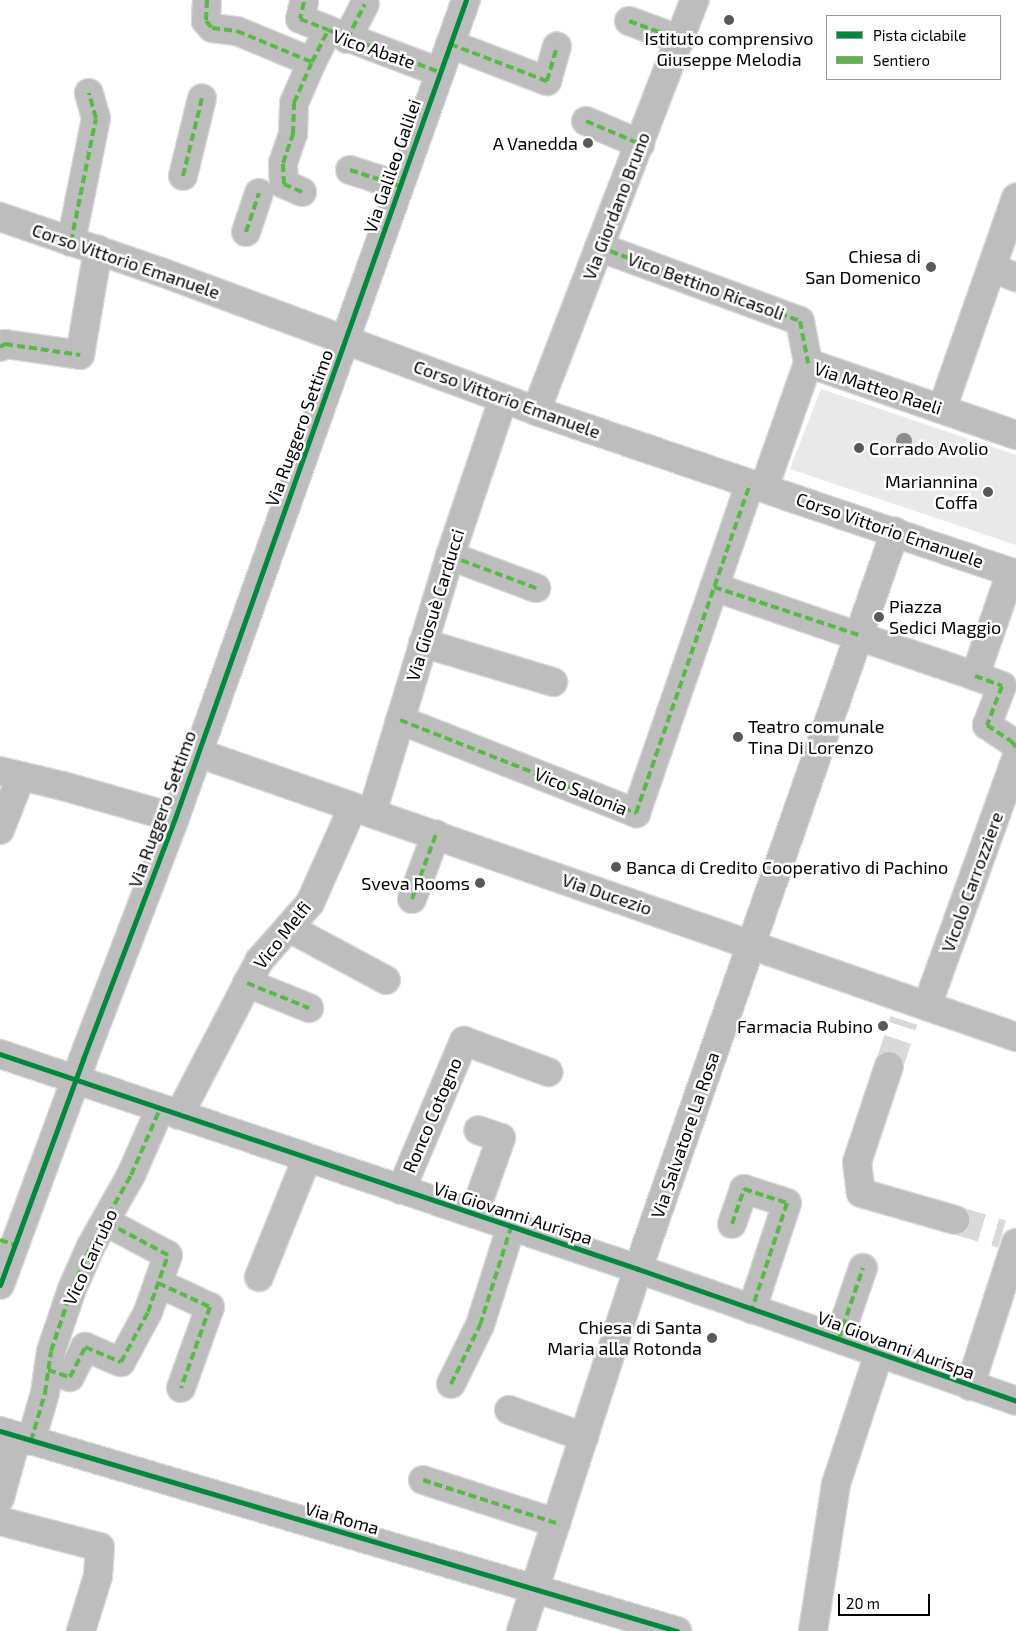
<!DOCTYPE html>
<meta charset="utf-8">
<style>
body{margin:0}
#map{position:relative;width:1016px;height:1631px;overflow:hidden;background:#fff;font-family:"Exo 2",sans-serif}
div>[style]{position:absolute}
.green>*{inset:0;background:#e9e9e9}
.minor-tunnel>*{height:28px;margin-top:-14px;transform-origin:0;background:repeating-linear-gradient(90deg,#d9d9d9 0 28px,transparent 0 42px)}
.roads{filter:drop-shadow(1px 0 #dbdbdb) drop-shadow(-1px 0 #dbdbdb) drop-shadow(0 1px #dbdbdb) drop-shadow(0 -1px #dbdbdb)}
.minor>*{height:28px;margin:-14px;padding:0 14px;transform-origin:14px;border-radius:14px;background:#bdbdbd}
.major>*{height:28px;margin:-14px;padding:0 14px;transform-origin:14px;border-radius:14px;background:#bdbdbd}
.quiet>*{height:4px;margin-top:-2px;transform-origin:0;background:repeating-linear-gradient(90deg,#58b947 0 8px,transparent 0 12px)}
.cycleway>*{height:5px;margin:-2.5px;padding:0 2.5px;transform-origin:2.5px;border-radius:2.5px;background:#00873e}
.trees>*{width:16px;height:16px;margin:-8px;border-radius:50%;background:#8c8c8c}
.dots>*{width:14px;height:14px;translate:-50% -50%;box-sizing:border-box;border:2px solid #fff;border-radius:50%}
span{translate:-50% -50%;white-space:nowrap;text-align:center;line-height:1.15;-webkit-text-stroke:5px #fff;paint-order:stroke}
.poi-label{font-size:18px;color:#000}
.right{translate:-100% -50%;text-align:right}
.left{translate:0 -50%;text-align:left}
.street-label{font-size:18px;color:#000}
.legend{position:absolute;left:826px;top:15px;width:175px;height:65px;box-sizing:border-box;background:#fff;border:1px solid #999;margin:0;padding:6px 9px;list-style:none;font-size:15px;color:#000}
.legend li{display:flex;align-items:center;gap:10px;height:25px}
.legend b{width:25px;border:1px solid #999}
.scale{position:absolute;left:838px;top:1594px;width:92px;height:22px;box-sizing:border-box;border:2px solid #000;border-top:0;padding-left:6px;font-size:15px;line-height:18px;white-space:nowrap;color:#000;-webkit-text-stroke:4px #fff;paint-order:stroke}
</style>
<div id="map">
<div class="green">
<i style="clip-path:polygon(821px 389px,1016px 455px,1016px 545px,790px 469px)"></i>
</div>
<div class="minor-tunnel">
<i style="left:889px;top:1066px;width:48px;rotate:-71.9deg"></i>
<i style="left:955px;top:1220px;width:49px;rotate:16.6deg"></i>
</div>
<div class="roads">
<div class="minor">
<i style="left:207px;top:0;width:21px;rotate:93deg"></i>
<i style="left:206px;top:21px;width:9px;rotate:49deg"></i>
<i style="left:212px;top:28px;width:25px;rotate:7deg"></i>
<i style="left:237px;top:31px;width:81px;rotate:22.5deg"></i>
<i style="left:312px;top:62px;width:36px;rotate:-63deg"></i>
<i style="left:328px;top:30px;width:119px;rotate:20.7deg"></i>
<i style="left:304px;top:2px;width:17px;rotate:103deg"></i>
<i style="left:300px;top:19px;width:30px;rotate:21deg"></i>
<i style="left:629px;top:21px;width:55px;rotate:20.1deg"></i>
<i style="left:347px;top:39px;width:39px;rotate:-63deg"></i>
<i style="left:450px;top:44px;width:104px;rotate:20.9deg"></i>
<i style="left:547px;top:81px;width:36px;rotate:-74deg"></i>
<i style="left:586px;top:121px;width:59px;rotate:23.1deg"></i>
<i style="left:350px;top:170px;width:52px;rotate:17.7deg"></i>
<i style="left:183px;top:176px;width:80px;rotate:-76.3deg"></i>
<i style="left:302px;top:192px;width:20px;rotate:-156deg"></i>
<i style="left:284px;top:184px;width:21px;rotate:-93deg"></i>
<i style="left:283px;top:163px;width:31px;rotate:-71deg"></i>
<i style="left:293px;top:134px;width:31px;rotate:-88deg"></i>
<i style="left:294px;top:103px;width:45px;rotate:-66.3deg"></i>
<i style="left:0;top:217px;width:170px;rotate:18.9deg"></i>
<i style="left:161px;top:272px;width:400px;rotate:20.3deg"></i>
<i style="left:536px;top:411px;width:507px;rotate:18.76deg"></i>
<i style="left:246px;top:232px;width:41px;rotate:-71.6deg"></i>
<i style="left:71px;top:242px;width:126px;rotate:-78.6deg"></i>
<i style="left:96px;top:118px;width:26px;rotate:-106deg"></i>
<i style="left:599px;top:247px;width:214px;rotate:20.2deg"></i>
<i style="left:800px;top:321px;width:43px;rotate:79.2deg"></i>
<i style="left:992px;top:268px;width:26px;rotate:21deg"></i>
<i style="left:0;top:347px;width:6px;rotate:-31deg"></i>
<i style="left:5px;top:344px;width:76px;rotate:8.3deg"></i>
<i style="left:80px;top:355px;width:107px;rotate:-80.3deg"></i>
<i style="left:942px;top:409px;width:224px;rotate:-70.7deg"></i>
<i style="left:536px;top:411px;width:441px;rotate:-68.9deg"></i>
<i style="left:764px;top:488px;width:133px;rotate:-70.6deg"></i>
<i style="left:808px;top:363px;width:220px;rotate:19.1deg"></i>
<i style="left:450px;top:556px;width:92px;rotate:20.4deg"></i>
<i style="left:714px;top:587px;width:276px;rotate:18.8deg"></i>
<i style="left:975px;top:676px;width:110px;rotate:-70.9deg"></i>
<i style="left:423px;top:643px;width:136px;rotate:16.7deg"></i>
<i style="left:975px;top:676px;width:29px;rotate:20deg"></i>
<i style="left:1002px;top:686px;width:42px;rotate:111deg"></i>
<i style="left:987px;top:725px;width:29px;rotate:34deg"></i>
<i style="left:1011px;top:741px;width:8px;rotate:50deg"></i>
<i style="left:400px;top:720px;width:254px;rotate:21.5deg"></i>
<i style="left:636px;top:813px;width:348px;rotate:-70.9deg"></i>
<i style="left:198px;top:753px;width:866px;rotate:19.15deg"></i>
<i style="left:0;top:771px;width:65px;rotate:13.4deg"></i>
<i style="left:63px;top:786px;width:116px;rotate:15.9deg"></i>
<i style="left:372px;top:813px;width:269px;rotate:-73.1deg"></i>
<i style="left:450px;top:556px;width:166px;rotate:-71.3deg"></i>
<i style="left:0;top:830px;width:58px;rotate:-68.7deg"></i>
<i style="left:412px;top:899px;width:69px;rotate:-69.7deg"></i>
<i style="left:289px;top:928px;width:110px;rotate:28.2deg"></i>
<i style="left:247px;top:983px;width:67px;rotate:22deg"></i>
<i style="left:927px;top:1006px;width:263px;rotate:-70.2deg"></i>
<i style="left:889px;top:1066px;width:101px;rotate:108.4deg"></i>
<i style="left:857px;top:1162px;width:31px;rotate:83deg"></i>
<i style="left:861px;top:1193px;width:98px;rotate:16deg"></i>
<i style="left:179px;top:1115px;width:174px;rotate:-62.5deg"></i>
<i style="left:259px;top:961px;width:77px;rotate:-48.7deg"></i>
<i style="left:310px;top:903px;width:105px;rotate:-65.9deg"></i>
<i style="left:401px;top:1190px;width:162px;rotate:-67.1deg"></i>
<i style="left:464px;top:1041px;width:90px;rotate:20.3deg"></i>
<i style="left:474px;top:1214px;width:81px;rotate:-70.4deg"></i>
<i style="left:501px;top:1138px;width:24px;rotate:-161deg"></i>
<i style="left:732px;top:1224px;width:37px;rotate:-71deg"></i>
<i style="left:744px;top:1189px;width:45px;rotate:18deg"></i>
<i style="left:787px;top:1203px;width:112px;rotate:108.3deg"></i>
<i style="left:259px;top:1277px;width:128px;rotate:-68deg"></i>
<i style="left:158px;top:1283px;width:57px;rotate:24.8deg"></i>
<i style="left:210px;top:1307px;width:86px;rotate:109.7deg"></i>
<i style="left:0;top:1285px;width:241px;rotate:-69.8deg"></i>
<i style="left:83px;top:1059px;width:258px;rotate:-69.1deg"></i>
<i style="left:175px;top:818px;width:868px;rotate:-70.42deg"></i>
<i style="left:839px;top:1338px;width:74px;rotate:-71.1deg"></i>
<i style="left:48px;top:1370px;width:23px;rotate:18deg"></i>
<i style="left:70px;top:1377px;width:34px;rotate:-63deg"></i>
<i style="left:85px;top:1347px;width:39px;rotate:23deg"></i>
<i style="left:121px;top:1362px;width:57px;rotate:-61.6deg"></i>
<i style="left:148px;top:1312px;width:60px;rotate:-70.7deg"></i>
<i style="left:168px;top:1255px;width:70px;rotate:-152deg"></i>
<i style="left:451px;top:1384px;width:66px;rotate:-63.8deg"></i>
<i style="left:480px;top:1325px;width:103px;rotate:-72.4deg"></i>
<i style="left:970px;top:1386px;width:150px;rotate:-72.2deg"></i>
<i style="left:509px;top:1410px;width:80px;rotate:19.8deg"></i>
<i style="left:31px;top:1441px;width:50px;rotate:-73.7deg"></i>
<i style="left:45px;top:1393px;width:42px;rotate:-81.9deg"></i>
<i style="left:51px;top:1351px;width:65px;rotate:-71.3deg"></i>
<i style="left:72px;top:1289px;width:47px;rotate:-66.2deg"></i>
<i style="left:91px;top:1246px;width:81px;rotate:-60.6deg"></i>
<i style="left:131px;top:1175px;width:72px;rotate:-66.3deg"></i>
<i style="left:423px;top:1480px;width:140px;rotate:17.9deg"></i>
<i style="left:0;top:1498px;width:64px;rotate:-74.7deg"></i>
<i style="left:0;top:1521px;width:103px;rotate:14.6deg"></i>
<i style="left:100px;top:1547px;width:29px;rotate:94deg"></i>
<i style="left:98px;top:1576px;width:58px;rotate:107.2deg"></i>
<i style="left:521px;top:1631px;width:380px;rotate:-72.1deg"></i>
<i style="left:638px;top:1269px;width:781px;rotate:-70.78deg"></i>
<i style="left:813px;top:1631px;width:149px;rotate:-81.1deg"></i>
<i style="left:836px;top:1484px;width:138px;rotate:-71.8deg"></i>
</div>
<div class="major">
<i style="left:0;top:1054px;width:673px;rotate:18.62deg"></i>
<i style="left:638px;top:1269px;width:400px;rotate:19.2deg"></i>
<i style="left:0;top:1431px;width:706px;rotate:16.46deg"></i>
</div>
</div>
<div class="quiet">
<i style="left:207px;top:0;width:21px;rotate:93deg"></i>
<i style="left:206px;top:21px;width:9px;rotate:49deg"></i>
<i style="left:212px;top:28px;width:25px;rotate:7deg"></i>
<i style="left:237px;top:31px;width:81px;rotate:22.5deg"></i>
<i style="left:312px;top:62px;width:36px;rotate:-63deg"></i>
<i style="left:328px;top:30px;width:119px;rotate:20.7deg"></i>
<i style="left:304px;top:2px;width:17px;rotate:103deg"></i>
<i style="left:300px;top:19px;width:30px;rotate:21deg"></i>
<i style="left:629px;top:21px;width:55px;rotate:20.1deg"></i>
<i style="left:347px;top:39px;width:39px;rotate:-63deg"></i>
<i style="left:450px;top:44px;width:104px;rotate:20.9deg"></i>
<i style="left:547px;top:81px;width:36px;rotate:-74deg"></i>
<i style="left:586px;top:121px;width:59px;rotate:23.1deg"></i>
<i style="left:350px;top:170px;width:52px;rotate:17.7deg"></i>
<i style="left:183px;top:176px;width:80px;rotate:-76.3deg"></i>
<i style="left:302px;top:192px;width:20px;rotate:-156deg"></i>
<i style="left:284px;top:184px;width:21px;rotate:-93deg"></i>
<i style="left:283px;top:163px;width:31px;rotate:-71deg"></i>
<i style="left:293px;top:134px;width:31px;rotate:-88deg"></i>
<i style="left:294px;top:103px;width:45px;rotate:-66.3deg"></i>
<i style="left:246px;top:232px;width:41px;rotate:-71.6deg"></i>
<i style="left:71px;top:242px;width:126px;rotate:-78.6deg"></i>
<i style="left:96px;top:118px;width:26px;rotate:-106deg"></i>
<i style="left:599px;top:247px;width:214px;rotate:20.2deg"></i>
<i style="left:800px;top:321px;width:43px;rotate:79.2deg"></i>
<i style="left:0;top:347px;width:6px;rotate:-31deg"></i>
<i style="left:5px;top:344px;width:76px;rotate:8.3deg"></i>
<i style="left:450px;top:556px;width:92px;rotate:20.4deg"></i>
<i style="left:714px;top:587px;width:153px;rotate:18.3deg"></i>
<i style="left:975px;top:676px;width:29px;rotate:20deg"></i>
<i style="left:1002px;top:686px;width:42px;rotate:111deg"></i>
<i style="left:987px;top:725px;width:29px;rotate:34deg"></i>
<i style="left:1011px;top:741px;width:8px;rotate:50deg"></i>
<i style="left:400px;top:720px;width:254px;rotate:21.5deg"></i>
<i style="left:636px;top:813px;width:348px;rotate:-70.9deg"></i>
<i style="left:412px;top:899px;width:69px;rotate:-69.7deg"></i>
<i style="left:247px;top:983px;width:67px;rotate:22deg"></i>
<i style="left:732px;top:1224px;width:37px;rotate:-71deg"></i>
<i style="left:744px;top:1189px;width:45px;rotate:18deg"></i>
<i style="left:787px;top:1203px;width:112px;rotate:108.3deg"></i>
<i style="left:0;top:1240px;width:16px;rotate:18deg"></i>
<i style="left:158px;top:1283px;width:57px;rotate:24.8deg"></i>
<i style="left:210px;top:1307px;width:86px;rotate:109.7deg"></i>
<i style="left:839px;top:1338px;width:74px;rotate:-71.1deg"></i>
<i style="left:48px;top:1370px;width:23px;rotate:18deg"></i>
<i style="left:70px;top:1377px;width:34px;rotate:-63deg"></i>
<i style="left:85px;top:1347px;width:39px;rotate:23deg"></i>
<i style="left:121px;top:1362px;width:57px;rotate:-61.6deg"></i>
<i style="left:148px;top:1312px;width:60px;rotate:-70.7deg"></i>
<i style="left:168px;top:1255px;width:70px;rotate:-152deg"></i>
<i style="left:451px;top:1384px;width:66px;rotate:-63.8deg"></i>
<i style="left:480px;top:1325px;width:103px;rotate:-72.4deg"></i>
<i style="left:31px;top:1441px;width:50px;rotate:-73.7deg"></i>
<i style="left:45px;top:1393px;width:42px;rotate:-81.9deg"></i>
<i style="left:51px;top:1351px;width:65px;rotate:-71.3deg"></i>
<i style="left:72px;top:1289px;width:47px;rotate:-66.2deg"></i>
<i style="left:91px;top:1246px;width:81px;rotate:-60.6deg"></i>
<i style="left:131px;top:1175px;width:72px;rotate:-66.3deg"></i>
<i style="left:423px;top:1480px;width:140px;rotate:17.9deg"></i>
</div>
<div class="cycleway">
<i style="left:0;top:1054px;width:673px;rotate:18.62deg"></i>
<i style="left:638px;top:1269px;width:400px;rotate:19.2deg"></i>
<i style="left:0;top:1285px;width:241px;rotate:-69.8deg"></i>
<i style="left:83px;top:1059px;width:258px;rotate:-69.1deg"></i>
<i style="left:175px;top:818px;width:868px;rotate:-70.42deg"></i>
<i style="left:0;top:1431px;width:706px;rotate:16.46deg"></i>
</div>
<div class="trees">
<i style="left:904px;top:441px"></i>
</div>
<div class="dots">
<i style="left:729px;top:20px;background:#595959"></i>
<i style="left:588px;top:143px;background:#595959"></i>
<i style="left:931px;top:267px;background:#595959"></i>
<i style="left:859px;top:448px;background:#595959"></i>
<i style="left:988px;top:492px;background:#595959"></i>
<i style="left:879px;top:617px;background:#595959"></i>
<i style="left:738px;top:737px;background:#595959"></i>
<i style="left:616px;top:867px;background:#595959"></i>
<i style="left:480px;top:883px;background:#595959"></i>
<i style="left:883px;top:1026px;background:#595959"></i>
<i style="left:712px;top:1338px;background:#595959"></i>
</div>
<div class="poi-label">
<span style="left:729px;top:49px">Istituto comprensivo<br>Giuseppe Melodia</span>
<span class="right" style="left:578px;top:143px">A Vanedda</span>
<span class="right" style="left:921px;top:267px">Chiesa di<br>San Domenico</span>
<span class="left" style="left:869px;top:448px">Corrado Avolio</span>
<span class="right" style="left:978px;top:492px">Mariannina<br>Coffa</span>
<span class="left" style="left:889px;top:617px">Piazza<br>Sedici Maggio</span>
<span class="left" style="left:748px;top:737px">Teatro comunale<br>Tina Di Lorenzo</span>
<span class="left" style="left:626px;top:867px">Banca di Credito Cooperativo di Pachino</span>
<span class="right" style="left:470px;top:883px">Sveva Rooms</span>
<span class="right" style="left:873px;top:1026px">Farmacia Rubino</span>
<span class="right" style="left:702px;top:1338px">Chiesa di Santa<br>Maria alla Rotonda</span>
</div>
<div class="street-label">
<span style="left:374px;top:49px;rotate:19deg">Vico Abate</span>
<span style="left:392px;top:166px;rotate:-71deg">Via Galileo Galilei</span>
<span style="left:616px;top:206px;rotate:-69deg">Via Giordano Bruno</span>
<span style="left:126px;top:261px;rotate:19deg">Corso Vittorio Emanuele</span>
<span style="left:706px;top:286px;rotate:20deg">Vico Bettino Ricasoli</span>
<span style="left:878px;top:388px;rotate:18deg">Via Matteo Raeli</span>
<span style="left:507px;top:399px;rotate:20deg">Corso Vittorio Emanuele</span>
<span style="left:299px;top:428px;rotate:-70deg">Via Ruggero Settimo</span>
<span style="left:890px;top:530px;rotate:19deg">Corso Vittorio Emanuele</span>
<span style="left:435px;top:605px;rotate:-73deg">Via Giosuè Carducci</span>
<span style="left:581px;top:791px;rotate:22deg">Vico Salonia</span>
<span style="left:162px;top:809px;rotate:-70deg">Via Ruggero Settimo</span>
<span style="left:972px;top:882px;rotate:-70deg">Vicolo Carrozziere</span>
<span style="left:607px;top:894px;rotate:19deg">Via Ducezio</span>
<span style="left:282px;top:935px;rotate:-52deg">Vico Melfi</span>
<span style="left:432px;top:1115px;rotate:-67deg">Ronco Cotogno</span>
<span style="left:685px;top:1135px;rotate:-71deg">Via Salvatore La Rosa</span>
<span style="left:513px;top:1213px;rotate:18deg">Via Giovanni Aurispa</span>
<span style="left:90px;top:1257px;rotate:-65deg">Vico Carrubo</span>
<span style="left:896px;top:1345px;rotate:20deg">Via Giovanni Aurispa</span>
<span style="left:342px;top:1518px;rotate:16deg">Via Roma</span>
</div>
<ul class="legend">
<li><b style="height:6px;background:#00873e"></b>Pista ciclabile</li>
<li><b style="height:6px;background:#58b947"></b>Sentiero</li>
</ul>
<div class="scale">20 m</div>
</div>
